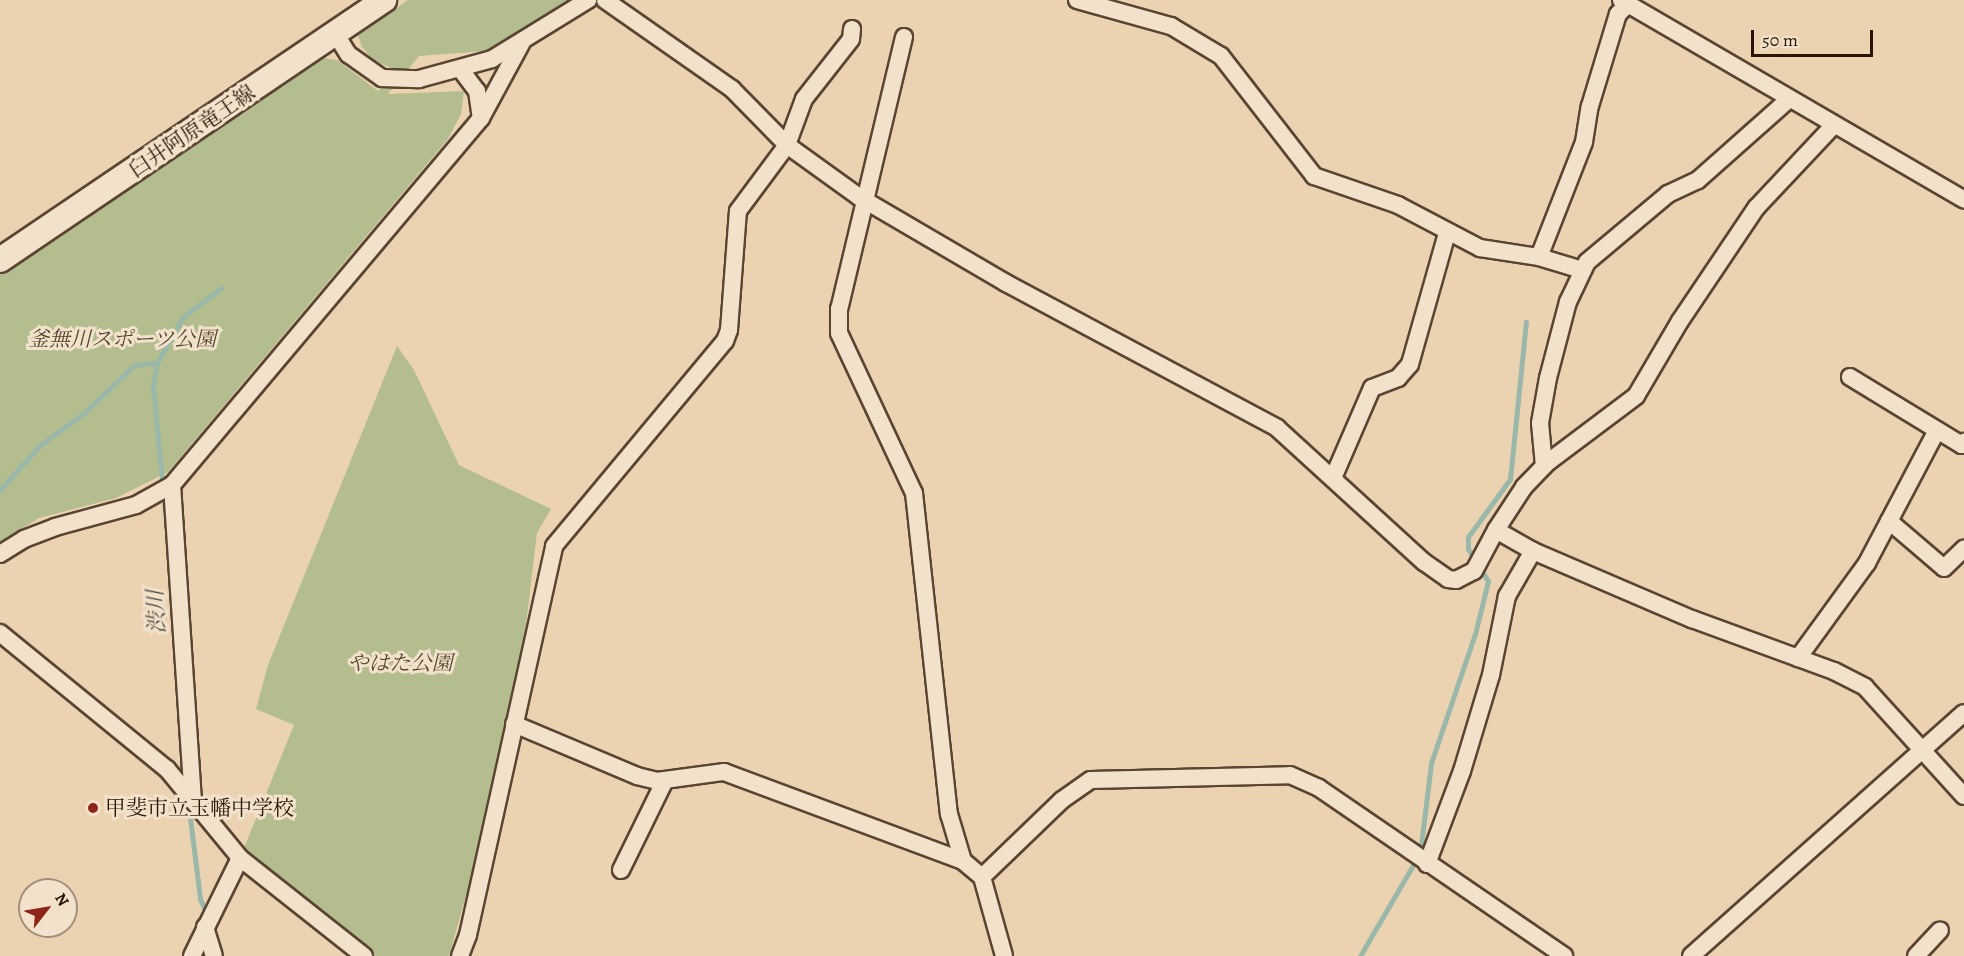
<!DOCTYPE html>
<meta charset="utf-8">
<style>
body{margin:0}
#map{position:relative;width:1964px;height:956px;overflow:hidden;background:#ebd3b1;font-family:Alegreya,"Noto Serif JP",serif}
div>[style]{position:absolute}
.green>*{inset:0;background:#b4bd8e}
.stream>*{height:5px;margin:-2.5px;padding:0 2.5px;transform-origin:2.5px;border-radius:2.5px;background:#99b8a9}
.roads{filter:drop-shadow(2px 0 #5a4432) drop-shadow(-2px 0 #5a4432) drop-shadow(0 2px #5a4432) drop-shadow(0 -2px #5a4432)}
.street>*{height:16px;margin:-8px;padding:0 8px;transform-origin:8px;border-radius:8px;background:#f2e2cc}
.secondary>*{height:24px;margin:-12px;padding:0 12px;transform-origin:12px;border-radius:12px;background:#f2e2cc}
.dots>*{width:16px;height:16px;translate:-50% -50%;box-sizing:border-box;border:3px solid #f2e2cc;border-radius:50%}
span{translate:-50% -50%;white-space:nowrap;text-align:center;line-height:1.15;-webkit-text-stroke:6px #f2e2cc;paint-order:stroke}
.street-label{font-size:21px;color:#2a1507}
.park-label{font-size:21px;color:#534730;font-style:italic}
.poi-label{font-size:21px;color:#2a1507}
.left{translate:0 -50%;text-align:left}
.water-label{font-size:22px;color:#514e40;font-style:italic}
.north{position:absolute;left:18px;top:878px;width:60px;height:60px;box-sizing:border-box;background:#f2e2cc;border:2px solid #a2907d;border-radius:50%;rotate:59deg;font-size:16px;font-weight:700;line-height:24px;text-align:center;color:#2a1507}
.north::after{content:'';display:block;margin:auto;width:21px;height:27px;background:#8f2418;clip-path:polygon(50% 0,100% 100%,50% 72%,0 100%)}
.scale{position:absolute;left:1751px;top:30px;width:122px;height:27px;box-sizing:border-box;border:3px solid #2a1507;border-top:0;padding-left:8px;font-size:18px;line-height:21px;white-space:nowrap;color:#2a1507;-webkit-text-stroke:4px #f2e2cc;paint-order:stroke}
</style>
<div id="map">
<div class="green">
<i style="clip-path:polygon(408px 0,571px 0,500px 50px,419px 56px,388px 94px,464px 91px,461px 114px,448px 139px,168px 472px,116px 498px,39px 518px,0 543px,0 273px,323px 58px,337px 60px,378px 91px,393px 69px,373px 60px,362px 47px,358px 35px)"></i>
<i style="clip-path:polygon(397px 346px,414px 370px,459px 465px,551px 509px,537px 533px,514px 724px,449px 956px,374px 956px,240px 858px,294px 725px,256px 709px,268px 665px)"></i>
</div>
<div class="stream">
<i style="left:0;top:490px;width:59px;rotate:-48.4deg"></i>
<i style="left:39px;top:446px;width:56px;rotate:-36.3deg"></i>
<i style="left:84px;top:413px;width:69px;rotate:-43.8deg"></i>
<i style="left:134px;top:365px;width:23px;rotate:-5deg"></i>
<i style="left:168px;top:542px;width:158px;rotate:-95.5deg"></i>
<i style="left:153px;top:385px;width:22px;rotate:-80deg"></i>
<i style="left:157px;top:363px;width:53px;rotate:-60.5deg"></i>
<i style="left:183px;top:317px;width:48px;rotate:-37.3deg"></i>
<i style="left:188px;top:802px;width:98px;rotate:82.9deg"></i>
<i style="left:200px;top:899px;width:20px;rotate:66deg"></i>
<i style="left:214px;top:931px;width:20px;rotate:72deg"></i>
<i style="left:1360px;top:956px;width:119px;rotate:-59.8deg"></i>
<i style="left:1420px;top:853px;width:91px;rotate:-83deg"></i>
<i style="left:1431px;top:763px;width:136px;rotate:-71.2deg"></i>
<i style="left:1475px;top:634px;width:55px;rotate:-76.2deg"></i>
<i style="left:1488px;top:581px;width:38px;rotate:-122deg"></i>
<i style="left:1468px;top:549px;width:12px;rotate:-90deg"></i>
<i style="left:1468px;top:537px;width:72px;rotate:-54.1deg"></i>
<i style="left:1510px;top:479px;width:158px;rotate:-84.2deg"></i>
</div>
<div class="roads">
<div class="street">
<i style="left:605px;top:0;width:155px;rotate:35deg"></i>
<i style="left:732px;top:89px;width:78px;rotate:45.5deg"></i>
<i style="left:787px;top:145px;width:89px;rotate:35.8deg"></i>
<i style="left:859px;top:197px;width:170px;rotate:30.3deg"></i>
<i style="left:1006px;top:283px;width:307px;rotate:28.1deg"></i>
<i style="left:1277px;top:428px;width:199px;rotate:42.4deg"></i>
<i style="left:1424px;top:562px;width:29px;rotate:35deg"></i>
<i style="left:1448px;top:579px;width:8px;rotate:7deg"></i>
<i style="left:1456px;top:580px;width:20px;rotate:-27deg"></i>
<i style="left:1474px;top:571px;width:47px;rotate:-61.8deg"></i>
<i style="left:1077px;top:0;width:98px;rotate:15.5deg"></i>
<i style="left:1171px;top:26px;width:58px;rotate:31deg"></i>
<i style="left:1221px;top:56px;width:152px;rotate:52.2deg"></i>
<i style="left:1314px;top:176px;width:89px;rotate:19deg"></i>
<i style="left:1398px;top:205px;width:93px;rotate:27.7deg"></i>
<i style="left:1480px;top:248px;width:60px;rotate:8.7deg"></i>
<i style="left:1539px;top:257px;width:45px;rotate:16.8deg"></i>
<i style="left:1621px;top:0;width:397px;rotate:30.2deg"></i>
<i style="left:335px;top:33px;width:25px;rotate:58deg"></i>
<i style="left:348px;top:54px;width:42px;rotate:35.2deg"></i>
<i style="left:382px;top:78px;width:37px;rotate:2deg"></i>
<i style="left:419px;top:79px;width:76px;rotate:-15.3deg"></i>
<i style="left:492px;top:59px;width:113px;rotate:-31.6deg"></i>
<i style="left:904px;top:37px;width:280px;rotate:103.4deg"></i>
<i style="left:839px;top:309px;width:24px;rotate:90deg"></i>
<i style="left:839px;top:333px;width:177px;rotate:64.9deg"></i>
<i style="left:914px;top:493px;width:323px;rotate:83.8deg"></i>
<i style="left:949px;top:814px;width:49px;rotate:73.4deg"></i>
<i style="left:461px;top:70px;width:26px;rotate:53deg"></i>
<i style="left:477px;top:91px;width:27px;rotate:82deg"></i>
<i style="left:1833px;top:126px;width:112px;rotate:133.2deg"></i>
<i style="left:1756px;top:208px;width:136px;rotate:123.9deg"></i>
<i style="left:1680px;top:321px;width:87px;rotate:120.4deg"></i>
<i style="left:1636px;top:396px;width:110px;rotate:143.1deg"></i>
<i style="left:1548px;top:462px;width:35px;rotate:134deg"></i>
<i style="left:1524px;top:487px;width:51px;rotate:123.1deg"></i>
<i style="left:1496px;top:530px;width:43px;rotate:29.6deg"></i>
<i style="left:1533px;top:551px;width:173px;rotate:23.2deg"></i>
<i style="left:1692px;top:619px;width:151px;rotate:20.1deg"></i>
<i style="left:1834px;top:671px;width:35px;rotate:27deg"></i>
<i style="left:1865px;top:687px;width:147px;rotate:47.8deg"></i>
<i style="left:1539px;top:257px;width:123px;rotate:-68.6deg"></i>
<i style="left:1584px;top:142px;width:36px;rotate:-81deg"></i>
<i style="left:1590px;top:106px;width:96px;rotate:-73.1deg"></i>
<i style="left:1618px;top:14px;width:13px;rotate:-45deg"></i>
<i style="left:1850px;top:377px;width:131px;rotate:31.3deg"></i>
<i style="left:1962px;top:445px;width:4px;rotate:-56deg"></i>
<i style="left:1544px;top:466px;width:43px;rotate:-95.3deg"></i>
<i style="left:1540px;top:423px;width:46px;rotate:-79.9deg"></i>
<i style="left:1548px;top:378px;width:79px;rotate:-75.3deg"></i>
<i style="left:1568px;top:302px;width:44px;rotate:-64.6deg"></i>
<i style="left:1587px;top:262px;width:106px;rotate:-40deg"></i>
<i style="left:1668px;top:194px;width:33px;rotate:-25deg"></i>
<i style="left:1698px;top:180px;width:120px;rotate:-41.6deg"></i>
<i style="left:1333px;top:478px;width:98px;rotate:-66.6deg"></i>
<i style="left:1372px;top:388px;width:28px;rotate:-21deg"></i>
<i style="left:1398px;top:378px;width:18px;rotate:-49deg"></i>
<i style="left:1410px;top:364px;width:136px;rotate:-74.2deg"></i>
<i style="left:172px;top:485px;width:316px;rotate:86.2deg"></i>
<i style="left:1889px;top:521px;width:72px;rotate:40.5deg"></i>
<i style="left:1944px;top:568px;width:28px;rotate:-44deg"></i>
<i style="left:0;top:554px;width:28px;rotate:-32deg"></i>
<i style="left:24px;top:539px;width:33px;rotate:-21deg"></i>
<i style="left:55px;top:527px;width:84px;rotate:-15.2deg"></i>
<i style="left:136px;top:505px;width:41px;rotate:-29.1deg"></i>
<i style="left:172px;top:485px;width:480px;rotate:-49.9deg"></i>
<i style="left:481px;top:118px;width:84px;rotate:-61.6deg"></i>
<i style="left:0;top:633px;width:215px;rotate:39.2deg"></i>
<i style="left:167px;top:769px;width:115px;rotate:50.6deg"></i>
<i style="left:240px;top:858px;width:158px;rotate:38.3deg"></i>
<i style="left:1798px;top:658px;width:117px;rotate:-54deg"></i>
<i style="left:1867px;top:563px;width:150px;rotate:-62.2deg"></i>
<i style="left:514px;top:724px;width:134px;rotate:22.9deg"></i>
<i style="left:637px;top:776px;width:21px;rotate:14deg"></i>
<i style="left:657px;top:781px;width:68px;rotate:-7.7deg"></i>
<i style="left:724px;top:772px;width:255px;rotate:20.4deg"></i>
<i style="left:963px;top:861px;width:25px;rotate:40deg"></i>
<i style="left:982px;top:877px;width:82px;rotate:74.4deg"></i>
<i style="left:1427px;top:864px;width:99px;rotate:-69.4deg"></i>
<i style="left:1462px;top:771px;width:100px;rotate:-73.2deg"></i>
<i style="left:1491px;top:675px;width:81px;rotate:-78.6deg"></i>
<i style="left:1507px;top:596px;width:52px;rotate:-60deg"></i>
<i style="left:621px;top:870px;width:100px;rotate:-63.9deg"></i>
<i style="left:982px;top:877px;width:111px;rotate:-43.9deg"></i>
<i style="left:1062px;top:800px;width:35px;rotate:-35deg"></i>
<i style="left:1091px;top:780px;width:199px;rotate:-1.4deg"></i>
<i style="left:1290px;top:775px;width:32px;rotate:24deg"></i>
<i style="left:1319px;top:788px;width:297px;rotate:34.4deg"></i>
<i style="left:205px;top:927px;width:30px;rotate:73deg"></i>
<i style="left:192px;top:956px;width:109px;rotate:-63.9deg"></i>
<i style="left:460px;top:956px;width:22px;rotate:-69deg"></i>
<i style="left:468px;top:935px;width:398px;rotate:-77.5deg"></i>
<i style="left:554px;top:546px;width:267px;rotate:-50.2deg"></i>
<i style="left:725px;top:341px;width:12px;rotate:-70deg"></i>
<i style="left:729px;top:330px;width:119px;rotate:-85.7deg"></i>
<i style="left:738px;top:211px;width:82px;rotate:-53.4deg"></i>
<i style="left:787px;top:145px;width:49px;rotate:-69.7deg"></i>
<i style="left:804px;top:99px;width:76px;rotate:-51.9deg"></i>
<i style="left:851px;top:39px;width:10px;rotate:-84deg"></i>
<i style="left:1691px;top:956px;width:365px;rotate:-41.7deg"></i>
<i style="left:1916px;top:956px;width:35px;rotate:-47deg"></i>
</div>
<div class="secondary">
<i style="left:0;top:260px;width:464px;rotate:-34.1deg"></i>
</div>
</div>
<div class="dots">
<i style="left:93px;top:808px;background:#8f2418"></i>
</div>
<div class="street-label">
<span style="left:192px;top:131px;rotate:-34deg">臼井阿原竜王線</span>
</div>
<div class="park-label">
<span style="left:122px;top:339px">釜無川スポーツ公園</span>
<span style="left:400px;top:663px">やはた公園</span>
</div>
<div class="poi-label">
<span class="left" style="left:105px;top:808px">甲斐市立玉幡中学校</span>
</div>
<div class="water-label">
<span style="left:157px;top:612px;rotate:-93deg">渋川</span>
</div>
<div class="north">N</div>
<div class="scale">50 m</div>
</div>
